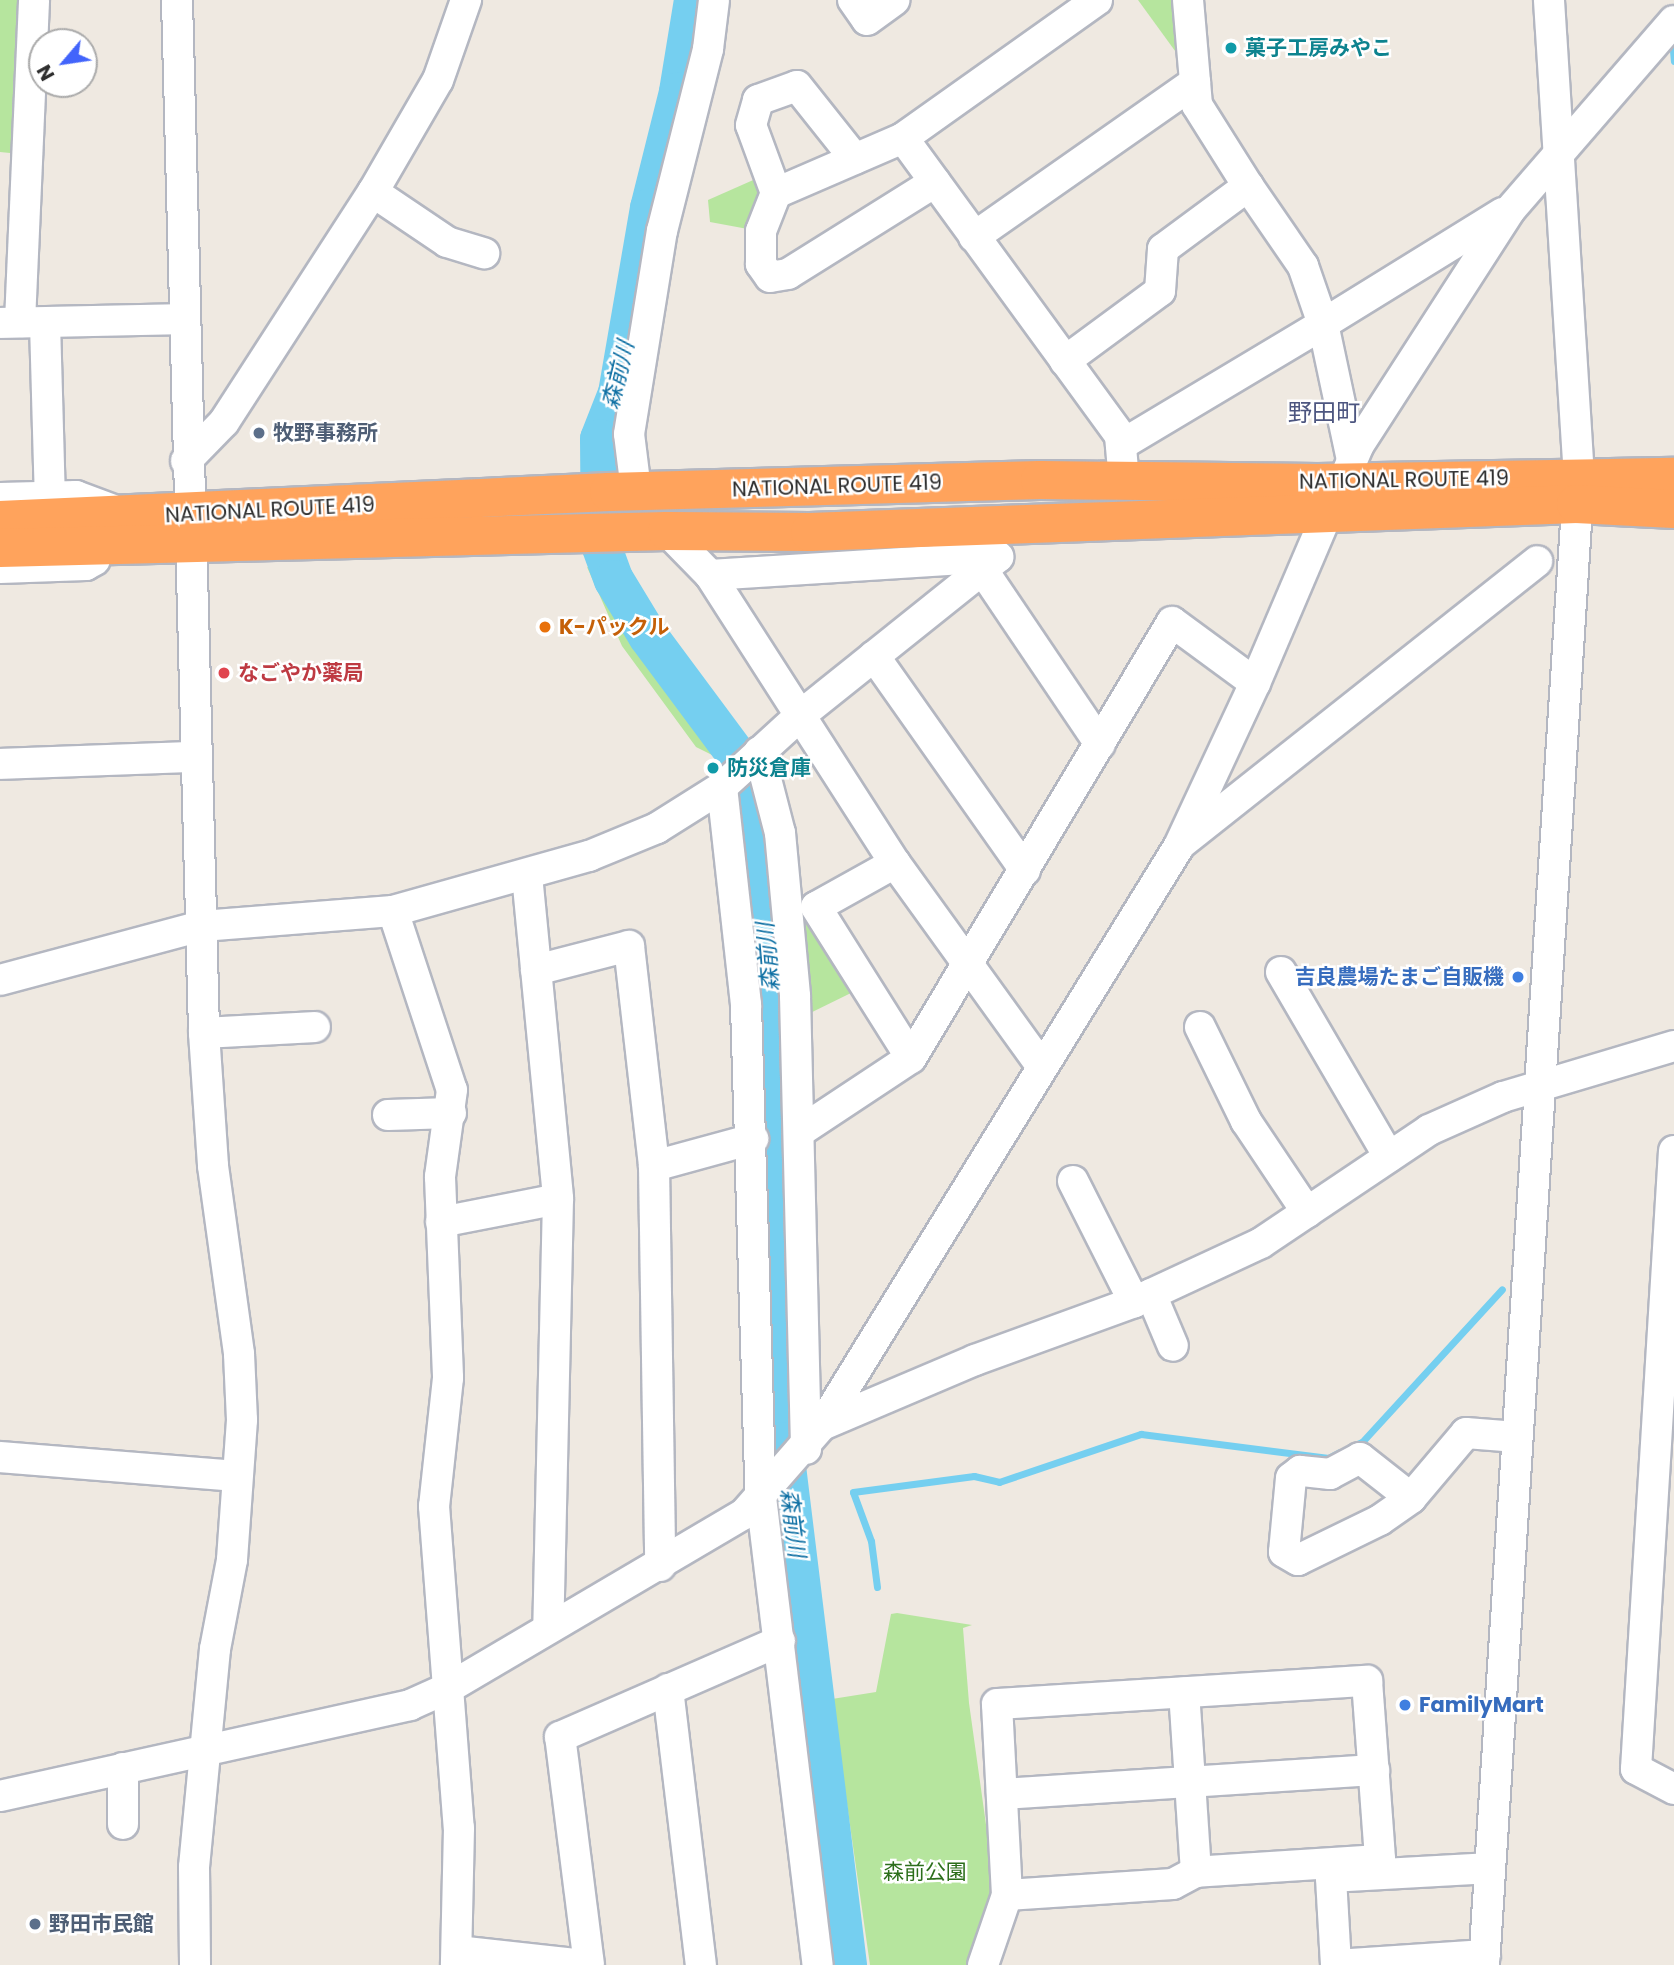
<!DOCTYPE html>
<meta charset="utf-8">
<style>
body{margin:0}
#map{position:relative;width:1674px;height:1965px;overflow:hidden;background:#efe9e1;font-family:Poppins,"Noto Sans JP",sans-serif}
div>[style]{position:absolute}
.green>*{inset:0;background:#b6e59e}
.stream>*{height:7px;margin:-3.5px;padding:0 3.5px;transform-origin:3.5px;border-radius:3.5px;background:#75cff0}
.river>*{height:40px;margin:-20px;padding:0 20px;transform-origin:20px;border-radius:20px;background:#75cff0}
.roads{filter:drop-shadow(2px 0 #b4b7c1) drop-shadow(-2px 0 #b4b7c1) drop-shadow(0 2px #b4b7c1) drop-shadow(0 -2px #b4b7c1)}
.minor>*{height:30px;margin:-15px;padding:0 15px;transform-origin:15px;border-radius:15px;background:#fff}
.highway>*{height:38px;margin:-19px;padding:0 19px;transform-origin:19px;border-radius:19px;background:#ffa35c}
.dots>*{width:19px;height:19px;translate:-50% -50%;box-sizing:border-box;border:4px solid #fff;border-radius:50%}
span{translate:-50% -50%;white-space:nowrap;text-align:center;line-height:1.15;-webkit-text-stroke:5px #fff;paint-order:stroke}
.culture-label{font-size:21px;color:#0d838f;font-weight:700}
.left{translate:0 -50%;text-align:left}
.service-label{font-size:21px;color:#4e5e75;font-weight:700}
.street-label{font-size:21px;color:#2e2e2e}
.food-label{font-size:21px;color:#c56008;font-weight:700}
.health-label{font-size:21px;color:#be3a42;font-weight:700}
.shop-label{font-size:21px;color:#366cbe;font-weight:700}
.right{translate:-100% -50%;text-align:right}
.park-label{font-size:21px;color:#2c6e1b}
.water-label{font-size:23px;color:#0d6fa3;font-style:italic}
.quarter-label{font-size:24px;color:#4d5680}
.north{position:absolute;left:28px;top:28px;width:70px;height:70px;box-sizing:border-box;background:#fff;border:2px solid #ababab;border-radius:50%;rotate:241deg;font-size:19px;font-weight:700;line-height:28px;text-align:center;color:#2e2e2e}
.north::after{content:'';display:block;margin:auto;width:24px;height:32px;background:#4264fb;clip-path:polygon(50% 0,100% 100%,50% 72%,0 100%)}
</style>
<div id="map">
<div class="green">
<i style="clip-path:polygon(0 0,23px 0,17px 147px,10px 153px,0 152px)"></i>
<i style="clip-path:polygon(1138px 0,1180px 0,1186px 66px)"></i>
<i style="clip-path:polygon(769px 173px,764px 232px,710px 222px,708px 200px)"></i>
<i style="clip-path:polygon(587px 567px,608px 575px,646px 639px,724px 744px,720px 759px,696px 747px,622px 646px)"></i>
<i style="clip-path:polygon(806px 917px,853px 992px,798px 1019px,791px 918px)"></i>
<i style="clip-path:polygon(897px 1613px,972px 1625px,963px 1628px,969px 1703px,995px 1889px,975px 1965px,870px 1965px,832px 1699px,876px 1692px,891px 1614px)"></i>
</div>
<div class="stream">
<i style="left:1672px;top:39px;width:22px;rotate:85deg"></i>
<i style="left:1350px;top:1447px;width:13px;rotate:-23deg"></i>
<i style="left:1362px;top:1442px;width:207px;rotate:-47.5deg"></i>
<i style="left:877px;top:1587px;width:46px;rotate:-97.4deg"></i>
<i style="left:871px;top:1541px;width:52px;rotate:-110.2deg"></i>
<i style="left:853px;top:1492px;width:122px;rotate:-7.5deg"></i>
<i style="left:974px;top:1476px;width:26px;rotate:13deg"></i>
<i style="left:999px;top:1482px;width:150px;rotate:-18.7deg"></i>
<i style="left:1141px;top:1434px;width:189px;rotate:7.3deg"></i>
<i style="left:1328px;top:1458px;width:13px;rotate:-27deg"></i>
</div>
<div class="river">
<i style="left:694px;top:0;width:93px;rotate:99.3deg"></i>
<i style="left:679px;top:92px;width:120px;rotate:104deg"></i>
<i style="left:650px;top:208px;width:188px;rotate:99.8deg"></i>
<i style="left:618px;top:393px;width:49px;rotate:111.4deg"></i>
<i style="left:600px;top:439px;width:106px;rotate:89.5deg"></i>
<i style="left:601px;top:545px;width:37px;rotate:70deg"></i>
<i style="left:614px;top:580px;width:66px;rotate:58.7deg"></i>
<i style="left:648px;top:636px;width:154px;rotate:53.4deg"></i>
<i style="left:740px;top:760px;width:37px;rotate:70deg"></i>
<i style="left:753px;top:795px;width:205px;rotate:84.7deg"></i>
<i style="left:772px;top:999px;width:443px;rotate:88.6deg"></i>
<i style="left:783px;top:1442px;width:527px;rotate:83.02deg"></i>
</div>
<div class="roads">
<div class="minor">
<i style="left:177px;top:0;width:1033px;rotate:88.5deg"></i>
<i style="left:204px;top:1033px;width:133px;rotate:86.1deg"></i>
<i style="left:213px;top:1166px;width:190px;rotate:82.1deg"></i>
<i style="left:239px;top:1354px;width:66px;rotate:87.4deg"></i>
<i style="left:242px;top:1420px;width:140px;rotate:94.1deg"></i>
<i style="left:232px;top:1560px;width:91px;rotate:100.8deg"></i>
<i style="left:215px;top:1649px;width:219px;rotate:95.5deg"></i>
<i style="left:194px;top:1867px;width:98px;rotate:89.4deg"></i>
<i style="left:853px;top:0;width:24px;rotate:55deg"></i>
<i style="left:867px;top:20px;width:34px;rotate:-36deg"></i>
<i style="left:903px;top:138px;width:369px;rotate:53.9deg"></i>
<i style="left:1120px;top:436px;width:45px;rotate:84.9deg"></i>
<i style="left:935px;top:182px;width:173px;rotate:148deg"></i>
<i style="left:788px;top:274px;width:18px;rotate:171deg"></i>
<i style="left:770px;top:277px;width:16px;rotate:-125deg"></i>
<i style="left:761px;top:264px;width:33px;rotate:-90deg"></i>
<i style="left:761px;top:231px;width:41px;rotate:-68.5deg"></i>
<i style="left:776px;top:193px;width:138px;rotate:-23.4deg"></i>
<i style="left:903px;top:138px;width:238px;rotate:-35.4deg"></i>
<i style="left:373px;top:192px;width:89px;rotate:34deg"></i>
<i style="left:447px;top:242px;width:39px;rotate:17deg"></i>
<i style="left:776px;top:193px;width:72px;rotate:-110.2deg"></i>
<i style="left:751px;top:125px;width:26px;rotate:-74deg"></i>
<i style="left:758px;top:100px;width:41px;rotate:-19.7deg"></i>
<i style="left:797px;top:86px;width:93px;rotate:51.5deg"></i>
<i style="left:974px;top:237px;width:270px;rotate:-35deg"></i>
<i style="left:20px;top:322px;width:322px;rotate:-87.5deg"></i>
<i style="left:0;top:323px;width:185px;rotate:-1.2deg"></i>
<i style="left:45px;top:323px;width:174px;rotate:88.4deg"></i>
<i style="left:1065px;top:361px;width:118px;rotate:-36.4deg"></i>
<i style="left:1160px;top:291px;width:42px;rotate:-85.9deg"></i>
<i style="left:1163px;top:249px;width:106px;rotate:-36.5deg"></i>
<i style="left:1248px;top:186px;width:96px;rotate:-122.2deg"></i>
<i style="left:1197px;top:105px;width:105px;rotate:-94.9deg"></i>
<i style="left:1121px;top:445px;width:235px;rotate:-30.9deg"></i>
<i style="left:1323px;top:324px;width:61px;rotate:-109deg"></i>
<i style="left:1303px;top:266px;width:97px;rotate:-124.5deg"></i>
<i style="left:1352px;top:460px;width:139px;rotate:-102deg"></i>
<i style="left:1323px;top:324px;width:211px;rotate:-31.7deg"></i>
<i style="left:186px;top:461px;width:54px;rotate:-45.7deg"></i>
<i style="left:224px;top:422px;width:274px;rotate:-57.1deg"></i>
<i style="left:373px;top:192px;width:129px;rotate:-59.9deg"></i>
<i style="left:438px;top:80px;width:85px;rotate:-70.7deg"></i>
<i style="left:635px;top:482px;width:48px;rotate:-97.1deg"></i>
<i style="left:629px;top:434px;width:206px;rotate:-80.8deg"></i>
<i style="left:662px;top:231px;width:188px;rotate:-75.8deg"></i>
<i style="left:708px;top:49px;width:49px;rotate:-83deg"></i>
<i style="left:1343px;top:482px;width:39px;rotate:-67deg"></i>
<i style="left:1358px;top:446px;width:281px;rotate:-57.2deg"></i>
<i style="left:1510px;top:210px;width:250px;rotate:-49.1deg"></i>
<i style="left:0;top:498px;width:76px;rotate:-1.5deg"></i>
<i style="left:76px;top:496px;width:43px;rotate:20.6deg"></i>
<i style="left:667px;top:531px;width:62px;rotate:45.7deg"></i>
<i style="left:710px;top:575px;width:289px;rotate:-3.6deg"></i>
<i style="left:0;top:568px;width:86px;rotate:-2deg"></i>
<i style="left:86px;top:565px;width:10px;rotate:-29deg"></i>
<i style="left:982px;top:569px;width:211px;rotate:56deg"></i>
<i style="left:710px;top:575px;width:342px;rotate:57.3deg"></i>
<i style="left:895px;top:863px;width:251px;rotate:54.2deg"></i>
<i style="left:874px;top:656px;width:262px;rotate:54.8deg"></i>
<i style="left:759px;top:752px;width:84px;rotate:75.5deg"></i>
<i style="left:780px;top:833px;width:164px;rotate:84.7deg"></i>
<i style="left:795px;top:996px;width:453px;rotate:88.6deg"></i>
<i style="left:0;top:764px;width:195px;rotate:-2.1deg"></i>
<i style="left:722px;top:787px;width:219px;rotate:83.7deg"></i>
<i style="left:746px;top:1005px;width:492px;rotate:88.3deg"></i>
<i style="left:761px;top:1497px;width:471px;rotate:83.1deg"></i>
<i style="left:1183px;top:842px;width:452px;rotate:-38.4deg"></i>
<i style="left:895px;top:863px;width:90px;rotate:150.9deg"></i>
<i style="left:816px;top:907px;width:178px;rotate:57.8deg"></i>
<i style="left:527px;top:875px;width:325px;rotate:84.5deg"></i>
<i style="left:558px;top:1199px;width:426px;rotate:91.3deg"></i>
<i style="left:393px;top:911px;width:188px;rotate:71.8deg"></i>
<i style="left:452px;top:1090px;width:88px;rotate:97.9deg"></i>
<i style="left:440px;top:1177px;width:201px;rotate:87.7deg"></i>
<i style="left:448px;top:1378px;width:129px;rotate:96.2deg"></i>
<i style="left:434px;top:1506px;width:323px;rotate:85.6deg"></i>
<i style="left:459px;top:1828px;width:137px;rotate:91.3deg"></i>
<i style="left:536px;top:970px;width:96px;rotate:-14.5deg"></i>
<i style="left:629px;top:946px;width:221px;rotate:83.5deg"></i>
<i style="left:654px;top:1166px;width:400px;rotate:89.1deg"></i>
<i style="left:1281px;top:972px;width:214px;rotate:59.7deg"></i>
<i style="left:0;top:980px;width:208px;rotate:-15deg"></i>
<i style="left:201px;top:926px;width:193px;rotate:-4.5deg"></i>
<i style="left:393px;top:911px;width:204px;rotate:-15.7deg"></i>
<i style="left:589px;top:856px;width:74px;rotate:-22.4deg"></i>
<i style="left:657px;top:828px;width:77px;rotate:-32.2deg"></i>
<i style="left:722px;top:787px;width:108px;rotate:-42.4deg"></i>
<i style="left:802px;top:714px;width:251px;rotate:-38.7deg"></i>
<i style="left:1200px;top:1027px;width:105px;rotate:63.9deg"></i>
<i style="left:1246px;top:1121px;width:110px;rotate:56.2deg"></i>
<i style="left:204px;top:1033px;width:111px;rotate:-3.1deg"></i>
<i style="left:388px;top:1115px;width:63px;rotate:-1.8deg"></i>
<i style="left:799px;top:1132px;width:134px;rotate:-33.5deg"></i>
<i style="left:911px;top:1058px;width:508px;rotate:-59.09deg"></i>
<i style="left:1172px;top:622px;width:103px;rotate:36.3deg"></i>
<i style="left:1674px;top:1151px;width:619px;rotate:93.52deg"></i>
<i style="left:1636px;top:1769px;width:43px;rotate:27.8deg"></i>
<i style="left:654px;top:1166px;width:103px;rotate:-15.3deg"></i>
<i style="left:1073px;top:1181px;width:136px;rotate:63.2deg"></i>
<i style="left:441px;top:1222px;width:119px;rotate:-11.1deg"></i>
<i style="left:1151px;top:1294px;width:56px;rotate:67.1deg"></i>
<i style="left:822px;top:1425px;width:166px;rotate:-23deg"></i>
<i style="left:975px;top:1360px;width:169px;rotate:-20deg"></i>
<i style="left:1134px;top:1302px;width:140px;rotate:-24.9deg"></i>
<i style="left:1261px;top:1243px;width:202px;rotate:-33.9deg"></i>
<i style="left:1429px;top:1130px;width:81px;rotate:-24deg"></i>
<i style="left:1503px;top:1097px;width:178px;rotate:-16.6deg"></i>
<i style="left:0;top:1457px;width:238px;rotate:4.6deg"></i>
<i style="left:1411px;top:1498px;width:65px;rotate:-141.9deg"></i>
<i style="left:1360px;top:1458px;width:34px;rotate:152deg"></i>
<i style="left:1330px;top:1474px;width:30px;rotate:-174deg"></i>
<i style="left:1300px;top:1471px;width:11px;rotate:142deg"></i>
<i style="left:1291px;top:1478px;width:74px;rotate:95.4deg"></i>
<i style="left:1284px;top:1552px;width:16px;rotate:30deg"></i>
<i style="left:1298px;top:1560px;width:91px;rotate:-26deg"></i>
<i style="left:1380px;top:1520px;width:38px;rotate:-35deg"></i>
<i style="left:1411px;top:1498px;width:85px;rotate:-49.8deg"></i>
<i style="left:1466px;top:1433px;width:51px;rotate:4.5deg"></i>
<i style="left:668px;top:1689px;width:278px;rotate:83.2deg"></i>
<i style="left:123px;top:1768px;width:56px;rotate:90deg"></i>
<i style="left:1002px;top:1794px;width:373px;rotate:-3.7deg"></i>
<i style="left:0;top:1796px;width:420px;rotate:-12.5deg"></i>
<i style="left:410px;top:1705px;width:44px;rotate:-24.2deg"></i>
<i style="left:450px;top:1687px;width:341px;rotate:-30.5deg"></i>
<i style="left:744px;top:1514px;width:118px;rotate:-48.8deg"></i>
<i style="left:822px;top:1425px;width:680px;rotate:-58.34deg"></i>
<i style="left:1179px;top:846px;width:180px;rotate:-65deg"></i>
<i style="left:1255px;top:683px;width:184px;rotate:-66.9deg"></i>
<i style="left:1007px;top:1895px;width:166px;rotate:-3.8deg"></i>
<i style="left:1173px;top:1884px;width:26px;rotate:-28deg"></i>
<i style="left:458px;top:1951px;width:128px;rotate:6.3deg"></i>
<i style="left:1485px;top:1955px;width:149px;rotate:176.2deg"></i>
<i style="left:1336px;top:1965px;width:88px;rotate:-93.3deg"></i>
<i style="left:1331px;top:1877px;width:159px;rotate:-3.2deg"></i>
<i style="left:589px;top:1965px;width:230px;rotate:-97.2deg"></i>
<i style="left:560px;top:1737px;width:240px;rotate:-23.6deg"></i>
<i style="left:983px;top:1965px;width:74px;rotate:-71.1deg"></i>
<i style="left:1007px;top:1895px;width:191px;rotate:-93deg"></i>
<i style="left:997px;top:1704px;width:371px;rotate:-3.6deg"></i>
<i style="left:1367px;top:1681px;width:179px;rotate:85.8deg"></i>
<i style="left:1380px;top:1860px;width:184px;rotate:176.3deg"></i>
<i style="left:1196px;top:1872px;width:180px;rotate:-93.8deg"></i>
<i style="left:1484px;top:1965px;width:1491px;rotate:-86.35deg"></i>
<i style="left:1579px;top:477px;width:478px;rotate:-93.6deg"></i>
</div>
<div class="highway">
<i style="left:0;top:520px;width:610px;rotate:-2.63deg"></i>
<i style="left:609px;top:492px;width:431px;rotate:-1.6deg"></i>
<i style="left:1040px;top:480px;width:278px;rotate:0.6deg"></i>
<i style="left:1318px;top:483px;width:356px;rotate:-1deg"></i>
<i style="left:0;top:548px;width:667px;rotate:-1.46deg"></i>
<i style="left:667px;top:531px;width:143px;rotate:0.4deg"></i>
<i style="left:810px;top:532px;width:767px;rotate:-2.09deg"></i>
<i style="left:1576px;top:504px;width:98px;rotate:2.9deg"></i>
</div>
</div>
<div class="dots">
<i style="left:1231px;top:48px;background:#0f9aa8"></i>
<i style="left:259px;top:433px;background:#5c6f8a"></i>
<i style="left:545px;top:627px;background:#e8710a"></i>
<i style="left:224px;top:673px;background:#e0444e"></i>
<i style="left:713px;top:768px;background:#0f9aa8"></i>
<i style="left:1518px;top:977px;background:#3f7fe0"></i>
<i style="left:1405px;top:1705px;background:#3f7fe0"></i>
<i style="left:35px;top:1924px;background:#5c6f8a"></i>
</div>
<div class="culture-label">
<span class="left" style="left:1245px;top:48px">菓子工房みやこ</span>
<span class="left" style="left:727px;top:768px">防災倉庫</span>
</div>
<div class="service-label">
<span class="left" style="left:273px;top:433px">牧野事務所</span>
<span class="left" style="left:49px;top:1924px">野田市民館</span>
</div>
<div class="street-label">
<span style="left:1404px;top:480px;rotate:-1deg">NATIONAL ROUTE 419</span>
<span style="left:837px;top:486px;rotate:-2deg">NATIONAL ROUTE 419</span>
<span style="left:270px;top:510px;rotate:-3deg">NATIONAL ROUTE 419</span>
</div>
<div class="food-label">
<span class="left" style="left:559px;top:627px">K-パックル</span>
</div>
<div class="health-label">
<span class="left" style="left:238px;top:673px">なごやか薬局</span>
</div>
<div class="shop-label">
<span class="right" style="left:1504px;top:977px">吉良農場たまご自販機</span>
<span class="left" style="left:1419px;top:1705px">FamilyMart</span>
</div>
<div class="park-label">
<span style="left:925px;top:1872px">森前公園</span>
</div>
<div class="water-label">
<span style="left:618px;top:375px;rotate:-76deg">森前川</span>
<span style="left:768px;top:957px;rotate:-95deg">森前川</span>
<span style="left:793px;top:1523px;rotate:83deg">森前川</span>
</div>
<div class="quarter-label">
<span style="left:1324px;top:413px">野田町</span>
</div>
<div class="north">N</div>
</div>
